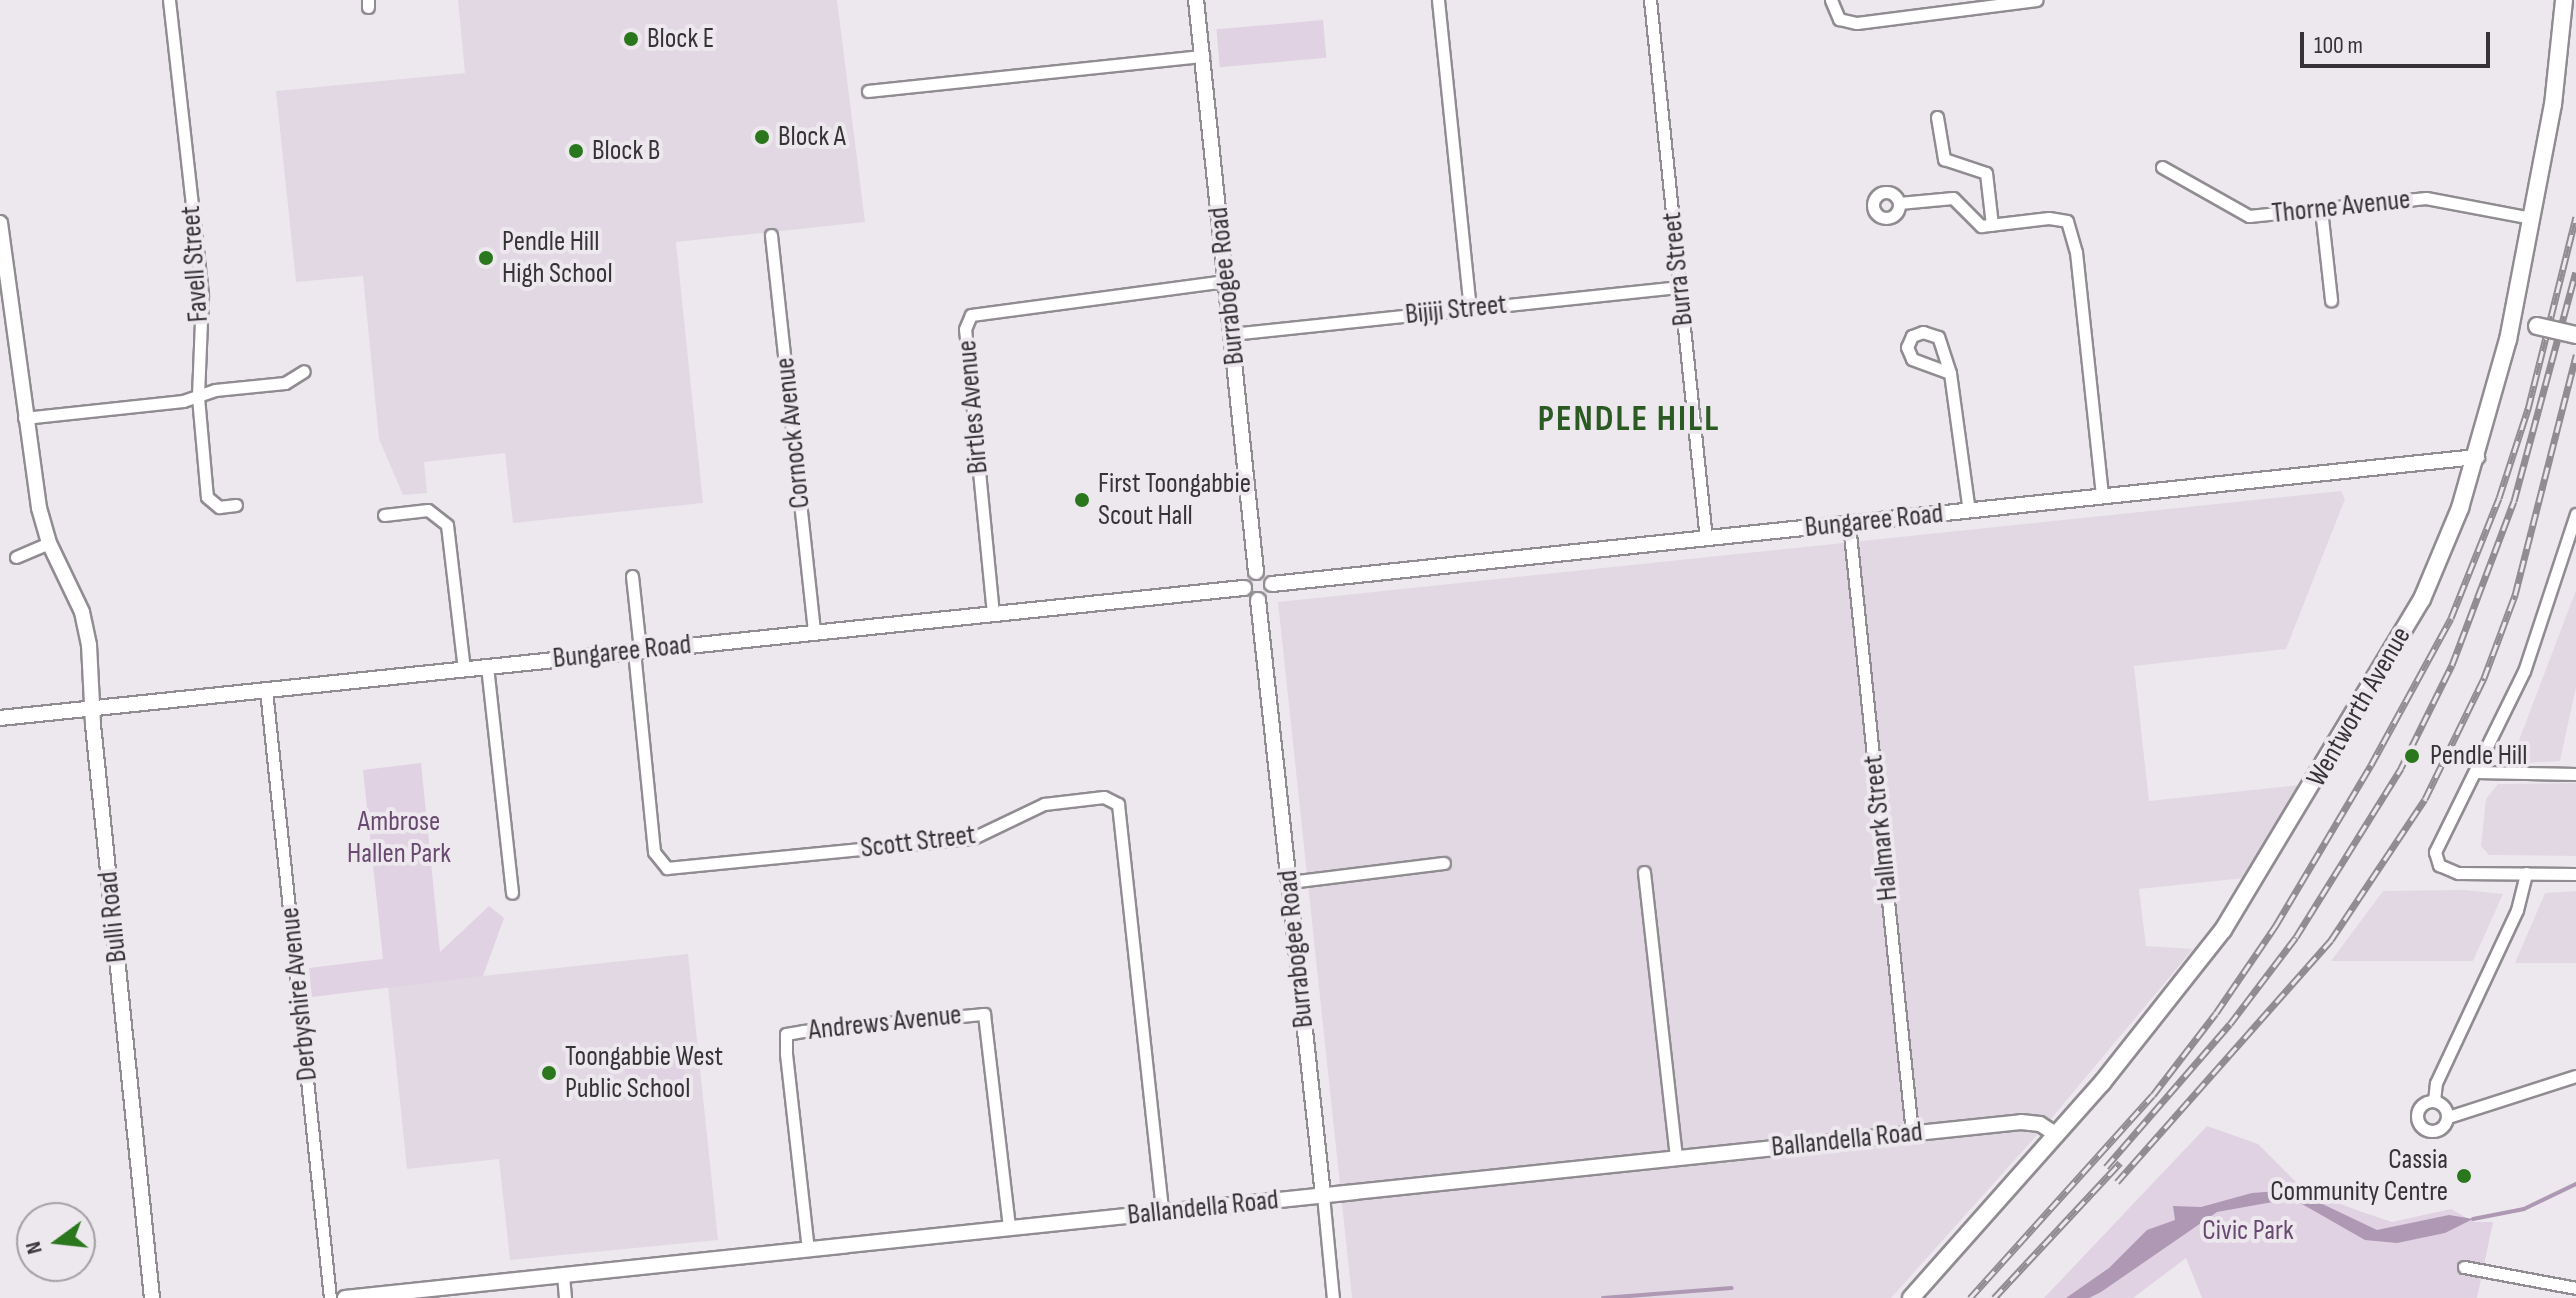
<!DOCTYPE html>
<style>
body{margin:0}
#map{position:relative;width:2576px;height:1298px;overflow:hidden;background:#ede8ee;font-family:"Sofia Sans Condensed",sans-serif}
div>[style]{position:absolute}
.built>*{inset:0;background:#e2d8e4}
.green>*{inset:0;background:#e0d1e3;transform-origin:0 0}
.water>*{inset:0;background:#ae98b3}
.stream>*{height:4px;margin:-2px;padding:0 2px;transform-origin:2px;border-radius:2px;background:#ae98b3}
.roads{filter:drop-shadow(2px 0 #908c91) drop-shadow(-2px 0 #908c91) drop-shadow(0 2px #908c91) drop-shadow(0 -2px #908c91)}
.minor>*{height:11px;margin:-5.5px;padding:0 5.5px;transform-origin:5.5px;border-radius:5.5px;background:#fff}
.minor>.ring{margin:-5.5px;padding:0;box-sizing:content-box;background:none;border:11px solid #fff;border-radius:50%}
.tertiary>*{height:14px;margin:-7px;padding:0 7px;transform-origin:7px;border-radius:7px;background:#fff}
.secondary>*{height:16px;margin:-8px;padding:0 8px;transform-origin:8px;border-radius:8px;background:#fff}
.rail>*{height:7px;margin-top:-3.5px;transform-origin:0;background:repeating-linear-gradient(90deg,#ede8ee 0 12px,#908d91 0 24px);box-sizing:border-box;border-block:2px solid #908d91}
.bridges{filter:drop-shadow(2px 0 #908c91) drop-shadow(-2px 0 #908c91) drop-shadow(0 2px #908c91) drop-shadow(0 -2px #908c91)}
.secondary-bridge>*{height:16px;margin:-8px;padding:0 8px;transform-origin:8px;border-radius:8px;background:#fff}
.dots>*{width:22px;height:22px;translate:-50% -50%;box-sizing:border-box;border:4px solid #ede8ee;border-radius:50%}
span{translate:-50% -50%;white-space:nowrap;text-align:center;line-height:1.15;-webkit-text-stroke:8px #ede8ee;paint-order:stroke}
.poi-label{font-size:28px;color:#353335}
.left{translate:0 -50%;text-align:left}
.right{translate:-100% -50%;text-align:right}
.street-label{font-size:28px;color:#353335}
.park-label{font-size:28px;color:#6a4971}
.district-label{font-size:36px;color:#2b5a23;font-weight:700;letter-spacing:2px}
.north{position:absolute;left:16px;top:1202px;width:80px;height:80px;box-sizing:border-box;background:#ede8ee;border:2px solid #a3a0a4;border-radius:50%;rotate:255deg;font-size:22px;font-weight:700;line-height:32px;text-align:center;color:#353335}
.north::after{content:'';display:block;margin:auto;width:28px;height:36px;background:#2a771d;clip-path:polygon(50% 0,100% 100%,50% 72%,0 100%)}
.scale{position:absolute;left:2300px;top:32px;width:190px;height:36px;box-sizing:border-box;border:4px solid #353335;border-top:0;padding-left:10px;font-size:24px;line-height:28px;white-space:nowrap;color:#353335;-webkit-text-stroke:6px #ede8ee;paint-order:stroke}
</style>
<div id="map">
<div class="built">
<i style="clip-path:polygon(458px 0,837px 0,865px 222px,676px 242px,703px 503px,513px 523px,505px 453px,424px 462px,427px 493px,403px 495px,379px 439px,363px 276px,296px 282px,276px 91px,465px 73px)"></i>
<i style="clip-path:polygon(2341px 491px,2345px 499px,2286px 649px,2134px 666px,2149px 801px,2299px 785px,2244px 878px,2139px 889px,2146px 946px,2193px 949px,2045px 1126px,1891px 1298px,1352px 1298px,1278px 602px)"></i>
<i style="clip-path:polygon(2576px 590px,2576px 687px,2560px 761px,2510px 764px)"></i>
<i style="clip-path:polygon(2576px 783px,2576px 856px,2489px 855px,2481px 846px,2486px 799px,2498px 784px)"></i>
<i style="clip-path:polygon(2465px 890px,2503px 894px,2473px 961px,2331px 961px,2383px 891px)"></i>
<i style="clip-path:polygon(2576px 891px,2576px 963px,2515px 963px,2545px 893px)"></i>
<i style="clip-path:polygon(688px 954px,718px 1240px,510px 1260px,499px 1159px,407px 1169px,388px 986px)"></i>
</div>
<div class="green">
<i style="left:1323px;top:20px;width:38px;height:107px;rotate:85deg"></i>
<i style="clip-path:polygon(421px 763px,440px 952px,489px 906px,504px 918px,483px 976px,312px 997px,309px 968px,383px 959px,363px 770px)"></i>
<i style="left:682px;top:1055px;width:28px;height:58px;rotate:84deg"></i>
<i style="clip-path:polygon(2207px 1126px,2258px 1144px,2304px 1190px,2359px 1211px,2392px 1222px,2451px 1209px,2474px 1222px,2493px 1222px,2477px 1298px,2202px 1298px,2186px 1258px,2133px 1298px,2044px 1298px)"></i>
</div>
<div class="water">
<i style="clip-path:polygon(2293px 1190px,2377px 1230px,2449px 1215px,2473px 1219px,2445px 1233px,2397px 1243px,2365px 1240px,2302px 1204px,2278px 1201px,2217px 1212px,2101px 1292px,2089px 1298px,2066px 1298px,2109px 1268px,2147px 1230px,2175px 1220px,2173px 1206px,2201px 1207px,2252px 1193px)"></i>
</div>
<div class="stream">
<i style="left:2473px;top:1219px;width:52px;rotate:-11.1deg"></i>
<i style="left:2524px;top:1209px;width:58px;rotate:-25.7deg"></i>
<i style="left:1603px;top:1298px;width:129px;rotate:-4.4deg"></i>
</div>
<div class="roads">
<div class="minor">
<i style="left:169px;top:0;width:298px;rotate:83.6deg"></i>
<i style="left:202px;top:296px;width:101px;rotate:92.3deg"></i>
<i style="left:198px;top:397px;width:100px;rotate:84.9deg"></i>
<i style="left:207px;top:497px;width:16px;rotate:40deg"></i>
<i style="left:219px;top:507px;width:17px;rotate:-7deg"></i>
<i style="left:368px;top:0;width:7px;rotate:90deg"></i>
<i style="left:1438px;top:0;width:311px;rotate:84.1deg"></i>
<i style="left:1650px;top:0;width:542px;rotate:84.07deg"></i>
<i style="left:1831px;top:0;width:21px;rotate:67deg"></i>
<i style="left:1839px;top:19px;width:18px;rotate:13deg"></i>
<i style="left:1857px;top:23px;width:181px;rotate:-7.3deg"></i>
<i style="left:868px;top:91px;width:337px;rotate:-6deg"></i>
<i style="left:1937px;top:117px;width:43px;rotate:80.5deg"></i>
<i style="left:1944px;top:159px;width:44px;rotate:18.4deg"></i>
<i style="left:1986px;top:173px;width:52px;rotate:83.4deg"></i>
<i style="left:2162px;top:167px;width:100px;rotate:29.4deg"></i>
<i style="left:2249px;top:216px;width:178px;rotate:-5.8deg"></i>
<i style="left:2426px;top:198px;width:108px;rotate:10.7deg"></i>
<i class="ring" style="left:1873px;top:192px;width:15px;height:15px"></i>
<i style="left:1899px;top:203px;width:54px;rotate:-5.3deg"></i>
<i style="left:1953px;top:198px;width:40px;rotate:45deg"></i>
<i style="left:1981px;top:226px;width:68px;rotate:-6.7deg"></i>
<i style="left:2049px;top:218px;width:18px;rotate:9deg"></i>
<i style="left:2067px;top:221px;width:32px;rotate:74deg"></i>
<i style="left:2076px;top:252px;width:245px;rotate:83.9deg"></i>
<i style="left:2321px;top:209px;width:92px;rotate:83.7deg"></i>
<i style="left:771px;top:235px;width:399px;rotate:83.8deg"></i>
<i style="left:1232px;top:334px;width:450px;rotate:-6deg"></i>
<i style="left:1950px;top:373px;width:38px;rotate:-108deg"></i>
<i style="left:1938px;top:337px;width:16px;rotate:-162deg"></i>
<i style="left:1923px;top:332px;width:12px;rotate:160deg"></i>
<i style="left:1912px;top:336px;width:12px;rotate:114deg"></i>
<i style="left:1907px;top:347px;width:13px;rotate:67deg"></i>
<i style="left:1912px;top:359px;width:40px;rotate:20.2deg"></i>
<i style="left:1950px;top:373px;width:139px;rotate:82.2deg"></i>
<i style="left:24px;top:418px;width:160px;rotate:-6.1deg"></i>
<i style="left:183px;top:401px;width:34px;rotate:-19deg"></i>
<i style="left:215px;top:390px;width:70px;rotate:-5.7deg"></i>
<i style="left:285px;top:383px;width:22px;rotate:-32deg"></i>
<i style="left:2576px;top:514px;width:165px;rotate:108.3deg"></i>
<i style="left:2524px;top:671px;width:202px;rotate:116.2deg"></i>
<i style="left:2435px;top:852px;width:14px;rotate:73deg"></i>
<i style="left:2439px;top:865px;width:21px;rotate:23deg"></i>
<i style="left:2458px;top:873px;width:118px;rotate:0.5deg"></i>
<i style="left:384px;top:515px;width:44px;rotate:-6.5deg"></i>
<i style="left:428px;top:510px;width:24px;rotate:38deg"></i>
<i style="left:447px;top:525px;width:145px;rotate:83.3deg"></i>
<i style="left:1849px;top:524px;width:612px;rotate:84.09deg"></i>
<i style="left:16px;top:557px;width:36px;rotate:-23deg"></i>
<i style="left:632px;top:576px;width:74px;rotate:83.8deg"></i>
<i style="left:993px;top:614px;width:286px;rotate:-95.6deg"></i>
<i style="left:965px;top:329px;width:15px;rotate:-67deg"></i>
<i style="left:971px;top:315px;width:257px;rotate:-7.6deg"></i>
<i style="left:634px;top:651px;width:202px;rotate:84.3deg"></i>
<i style="left:654px;top:852px;width:21px;rotate:51deg"></i>
<i style="left:667px;top:868px;width:307px;rotate:-5.6deg"></i>
<i style="left:973px;top:838px;width:79px;rotate:-25.6deg"></i>
<i style="left:1044px;top:804px;width:60px;rotate:-6.7deg"></i>
<i style="left:1104px;top:797px;width:16px;rotate:27deg"></i>
<i style="left:1118px;top:804px;width:410px;rotate:83.8deg"></i>
<i style="left:487px;top:666px;width:228px;rotate:83.7deg"></i>
<i style="left:266px;top:690px;width:611px;rotate:83.99deg"></i>
<i style="left:2476px;top:772px;width:100px;rotate:1.1deg"></i>
<i style="left:1644px;top:872px;width:288px;rotate:83.6deg"></i>
<i style="left:1289px;top:882px;width:156px;rotate:-7deg"></i>
<i class="ring" style="left:2417px;top:1101px;width:19px;height:19px"></i>
<i style="left:2434px;top:1101px;width:18px;rotate:-84deg"></i>
<i style="left:2436px;top:1083px;width:191px;rotate:-64.9deg"></i>
<i style="left:2517px;top:910px;width:38px;rotate:-76deg"></i>
<i style="left:2448px;top:1117px;width:134px;rotate:-17.8deg"></i>
<i style="left:1323px;top:1195px;width:103px;rotate:84.5deg"></i>
<i style="left:808px;top:1250px;width:198px;rotate:-96.4deg"></i>
<i style="left:786px;top:1053px;width:19px;rotate:-90deg"></i>
<i style="left:786px;top:1034px;width:17px;rotate:-10deg"></i>
<i style="left:803px;top:1031px;width:182px;rotate:-5.4deg"></i>
<i style="left:984px;top:1014px;width:215px;rotate:83.3deg"></i>
<i style="left:2464px;top:1267px;width:114px;rotate:10.6deg"></i>
<i style="left:563px;top:1275px;width:23px;rotate:85deg"></i>
</div>
<div class="tertiary">
<i style="left:1196px;top:0;width:575px;rotate:84.01deg"></i>
<i style="left:0;top:223px;width:288px;rotate:82.2deg"></i>
<i style="left:39px;top:508px;width:36px;rotate:74deg"></i>
<i style="left:49px;top:543px;width:76px;rotate:64.4deg"></i>
<i style="left:82px;top:612px;width:34px;rotate:78deg"></i>
<i style="left:89px;top:645px;width:80px;rotate:87.1deg"></i>
<i style="left:93px;top:725px;width:576px;rotate:84.12deg"></i>
<i style="left:1272px;top:584px;width:1212px;rotate:-6.02deg"></i>
<i style="left:1258px;top:600px;width:599px;rotate:83.77deg"></i>
<i style="left:0;top:718px;width:1251px;rotate:-5.97deg"></i>
<i style="left:345px;top:1298px;width:1685px;rotate:-5.99deg"></i>
<i style="left:2021px;top:1122px;width:19px;rotate:6deg"></i>
<i style="left:2040px;top:1124px;width:20px;rotate:33deg"></i>
</div>
<div class="secondary">
<i style="left:1911px;top:1298px;width:288px;rotate:-48.4deg"></i>
<i style="left:2102px;top:1083px;width:195px;rotate:-51.7deg"></i>
<i style="left:2223px;top:930px;width:386px;rotate:-59deg"></i>
<i style="left:2422px;top:599px;width:99px;rotate:-67.3deg"></i>
<i style="left:2460px;top:508px;width:175px;rotate:-74.1deg"></i>
<i style="left:2508px;top:340px;width:239px;rotate:-79.2deg"></i>
<i style="left:2553px;top:105px;width:106px;rotate:-84deg"></i>
</div>
</div>
<div class="rail">
<i style="left:2106px;top:1167px;width:189px;rotate:-49.1deg"></i>
<i style="left:2230px;top:1024px;width:109px;rotate:-52.8deg"></i>
<i style="left:2296px;top:937px;width:199px;rotate:-58.1deg"></i>
<i style="left:2401px;top:768px;width:115px;rotate:-63.7deg"></i>
<i style="left:2452px;top:665px;width:175px;rotate:-69.3deg"></i>
<i style="left:2514px;top:501px;width:237px;rotate:-74.9deg"></i>
<i style="left:2117px;top:1182px;width:323px;rotate:-48.5deg"></i>
<i style="left:2331px;top:940px;width:169px;rotate:-56.3deg"></i>
<i style="left:2425px;top:799px;width:135px;rotate:-64deg"></i>
<i style="left:2484px;top:678px;width:89px;rotate:-69.5deg"></i>
<i style="left:2515px;top:595px;width:248px;rotate:-75.7deg"></i>
<i style="left:1970px;top:1298px;width:273px;rotate:-48deg"></i>
<i style="left:2153px;top:1095px;width:103px;rotate:-52.5deg"></i>
<i style="left:2216px;top:1013px;width:107px;rotate:-55.7deg"></i>
<i style="left:2276px;top:925px;width:186px;rotate:-59.3deg"></i>
<i style="left:2371px;top:765px;width:167px;rotate:-61.4deg"></i>
<i style="left:2451px;top:618px;width:129px;rotate:-68.2deg"></i>
<i style="left:2499px;top:498px;width:94px;rotate:-72deg"></i>
<i style="left:2528px;top:409px;width:198px;rotate:-76deg"></i>
<i style="left:1994px;top:1298px;width:185px;rotate:-47deg"></i>
</div>
<div class="bridges">
<div class="secondary-bridge">
<i style="left:2537px;top:326px;width:40px;rotate:13deg"></i>
</div>
</div>
<div class="dots">
<i style="left:631px;top:39px;background:#2a771d"></i>
<i style="left:762px;top:137px;background:#2a771d"></i>
<i style="left:576px;top:151px;background:#2a771d"></i>
<i style="left:486px;top:258px;background:#2a771d"></i>
<i style="left:1082px;top:500px;background:#2a771d"></i>
<i style="left:2412px;top:756px;background:#2a771d"></i>
<i style="left:549px;top:1073px;background:#2a771d"></i>
<i style="left:2464px;top:1176px;background:#2a771d"></i>
</div>
<div class="poi-label">
<span class="left" style="left:647px;top:39px">Block E</span>
<span class="left" style="left:778px;top:137px">Block A</span>
<span class="left" style="left:592px;top:151px">Block B</span>
<span class="left" style="left:502px;top:258px">Pendle Hill<br>High School</span>
<span class="left" style="left:1098px;top:500px">First Toongabbie<br>Scout Hall</span>
<span class="left" style="left:2430px;top:756px">Pendle Hill</span>
<span class="left" style="left:565px;top:1073px">Toongabbie West<br>Public School</span>
<span class="right" style="left:2448px;top:1176px">Cassia<br>Community Centre</span>
</div>
<div class="street-label">
<span style="left:2341px;top:207px;rotate:-6deg">Thorne Avenue</span>
<span style="left:195px;top:264px;rotate:-94deg">Favell Street</span>
<span style="left:1678px;top:269px;rotate:-96deg">Burra Street</span>
<span style="left:1227px;top:286px;rotate:-96deg">Burrabogee Road</span>
<span style="left:1456px;top:310px;rotate:-6deg">Bijiji Street</span>
<span style="left:973px;top:407px;rotate:-95deg">Birtles Avenue</span>
<span style="left:793px;top:433px;rotate:-96deg">Cornock Avenue</span>
<span style="left:1874px;top:521px;rotate:-6deg">Bungaree Road</span>
<span style="left:622px;top:652px;rotate:-6deg">Bungaree Road</span>
<span style="left:2359px;top:707px;rotate:-60deg">Wentworth Avenue</span>
<span style="left:1881px;top:828px;rotate:-96deg">Hallmark Street</span>
<span style="left:918px;top:842px;rotate:-7deg">Scott Street</span>
<span style="left:113px;top:917px;rotate:-96deg">Bulli Road</span>
<span style="left:1296px;top:949px;rotate:-96deg">Burrabogee Road</span>
<span style="left:299px;top:994px;rotate:-96deg">Derbyshire Avenue</span>
<span style="left:885px;top:1023px;rotate:-6deg">Andrews Avenue</span>
<span style="left:1847px;top:1140px;rotate:-6deg">Ballandella Road</span>
<span style="left:1203px;top:1208px;rotate:-6deg">Ballandella Road</span>
</div>
<div class="park-label">
<span style="left:399px;top:838px">Ambrose<br>Hallen Park</span>
<span style="left:2248px;top:1231px">Civic Park</span>
</div>
<div class="district-label">
<span style="left:1629px;top:420px">PENDLE HILL</span>
</div>
<div class="north">N</div>
<div class="scale">100 m</div>
</div>
